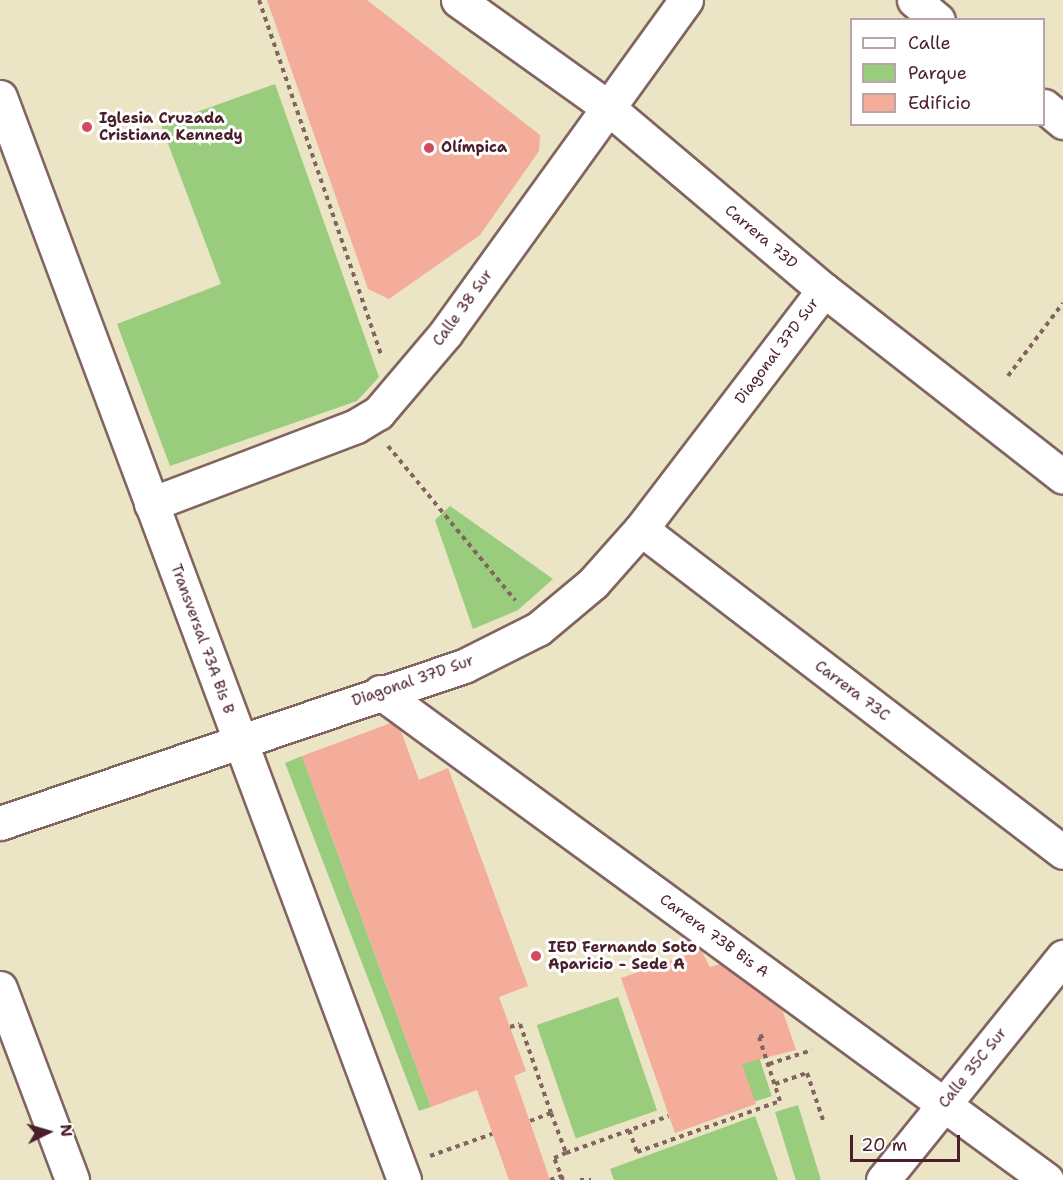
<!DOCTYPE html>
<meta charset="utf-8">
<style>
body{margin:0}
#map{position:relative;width:1063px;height:1180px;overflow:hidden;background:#ebe4c5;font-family:"Shantell Sans",sans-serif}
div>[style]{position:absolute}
.green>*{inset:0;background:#99cc7d;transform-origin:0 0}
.building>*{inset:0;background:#f4ac9b}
.path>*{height:4px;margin-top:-2px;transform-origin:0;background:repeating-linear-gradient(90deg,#826461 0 4.5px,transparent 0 9px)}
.roads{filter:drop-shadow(2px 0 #826461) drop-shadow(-2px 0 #826461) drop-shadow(0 2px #826461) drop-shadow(0 -2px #826461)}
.street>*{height:33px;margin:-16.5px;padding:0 16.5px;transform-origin:16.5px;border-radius:16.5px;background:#fff}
.secondary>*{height:33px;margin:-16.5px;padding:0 16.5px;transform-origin:16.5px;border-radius:16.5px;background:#fff}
.primary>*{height:33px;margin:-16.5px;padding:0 16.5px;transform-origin:16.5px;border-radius:16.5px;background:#fff}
.dots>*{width:16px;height:16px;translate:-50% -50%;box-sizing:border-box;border:3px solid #fff;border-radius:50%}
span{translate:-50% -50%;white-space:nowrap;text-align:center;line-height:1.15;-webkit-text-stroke:6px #fff;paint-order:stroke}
.poi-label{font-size:15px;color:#4a1f2b;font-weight:700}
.left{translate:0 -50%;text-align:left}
.street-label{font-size:15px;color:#4a1f2b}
.legend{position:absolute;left:850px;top:18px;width:195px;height:108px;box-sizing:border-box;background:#fff;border:2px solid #b7a5aa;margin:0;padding:8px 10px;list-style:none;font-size:18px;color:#4a1f2b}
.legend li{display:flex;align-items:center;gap:12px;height:30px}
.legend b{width:30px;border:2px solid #b7a5aa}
.north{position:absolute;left:18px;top:1102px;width:60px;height:60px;-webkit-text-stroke:4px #fff;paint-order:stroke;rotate:85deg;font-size:16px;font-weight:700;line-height:24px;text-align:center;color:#4a1f2b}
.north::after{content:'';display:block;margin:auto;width:21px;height:27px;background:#4a1f2b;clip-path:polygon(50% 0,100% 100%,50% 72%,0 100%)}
.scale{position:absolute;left:850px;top:1135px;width:110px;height:27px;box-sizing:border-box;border:3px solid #4a1f2b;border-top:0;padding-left:8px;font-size:18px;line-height:21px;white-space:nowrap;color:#4a1f2b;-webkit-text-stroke:4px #fff;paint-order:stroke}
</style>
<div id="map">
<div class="green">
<i style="clip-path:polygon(275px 84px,379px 377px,357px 401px,170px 466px,117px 324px,221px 284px,161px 125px)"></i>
<i style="clip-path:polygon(450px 506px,553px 579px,518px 610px,473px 629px,435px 520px)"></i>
<i style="clip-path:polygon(302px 756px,431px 1107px,419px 1111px,285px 763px)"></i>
<i style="left:618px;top:997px;width:120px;height:86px;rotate:71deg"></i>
<i style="left:747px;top:1020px;width:80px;height:20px;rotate:72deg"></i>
<i style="left:798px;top:1105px;width:78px;height:24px;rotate:73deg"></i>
<i style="clip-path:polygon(755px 1116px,778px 1180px,614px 1180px,610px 1169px)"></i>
</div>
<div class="building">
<i style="clip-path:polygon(267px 0,367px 0,540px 135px,539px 151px,480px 235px,389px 299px,368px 289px)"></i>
<i style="clip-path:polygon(391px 723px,401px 731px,419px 780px,448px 768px,528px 986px,499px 997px,526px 1071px,514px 1076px,550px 1180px,509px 1180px,477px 1090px,431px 1107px,302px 756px)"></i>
<i style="clip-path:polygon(701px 950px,710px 967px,720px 964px,782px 1009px,796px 1050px,742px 1064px,756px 1104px,675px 1133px,621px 978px)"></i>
</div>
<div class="path">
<i style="left:259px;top:0;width:375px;rotate:71deg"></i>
<i style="left:1008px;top:376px;width:91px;rotate:-53deg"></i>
<i style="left:388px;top:446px;width:200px;rotate:50.5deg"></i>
<i style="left:510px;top:1027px;width:10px;rotate:-17deg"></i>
<i style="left:520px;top:1024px;width:94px;rotate:70.8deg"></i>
<i style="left:769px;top:1064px;width:45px;rotate:-18deg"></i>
<i style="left:775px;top:1084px;width:34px;rotate:-19deg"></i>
<i style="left:807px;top:1073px;width:53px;rotate:71.2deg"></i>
<i style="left:530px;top:1121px;width:22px;rotate:-21deg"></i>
<i style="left:551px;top:1113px;width:43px;rotate:69.4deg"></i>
<i style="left:566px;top:1153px;width:109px;rotate:-19.8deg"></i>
<i style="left:629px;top:1130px;width:23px;rotate:70deg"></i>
<i style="left:637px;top:1152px;width:152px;rotate:-19.6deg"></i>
<i style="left:780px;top:1101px;width:67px;rotate:-108.2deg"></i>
<i style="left:759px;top:1037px;width:7px;rotate:-16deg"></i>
<i style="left:430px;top:1156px;width:66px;rotate:-19.5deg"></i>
<i style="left:550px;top:1180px;width:13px;rotate:-18deg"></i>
<i style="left:563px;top:1180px;width:24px;rotate:-112deg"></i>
<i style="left:554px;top:1158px;width:13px;rotate:-23deg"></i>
<i style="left:580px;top:1180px;width:11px"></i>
</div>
<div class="roads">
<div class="street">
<i style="left:914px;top:0;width:31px;rotate:40deg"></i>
<i style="left:0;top:97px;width:1156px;rotate:69.54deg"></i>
<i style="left:1044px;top:106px;width:25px;rotate:40deg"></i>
<i style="left:151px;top:504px;width:219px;rotate:-20.8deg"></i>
<i style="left:356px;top:426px;width:26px;rotate:-31deg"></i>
<i style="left:378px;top:413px;width:104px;rotate:-49.7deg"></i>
<i style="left:445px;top:334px;width:412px;rotate:-54.2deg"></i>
<i style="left:641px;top:529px;width:531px;rotate:37.43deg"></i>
<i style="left:380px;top:692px;width:826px;rotate:36.19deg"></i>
<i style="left:0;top:823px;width:490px;rotate:-18.7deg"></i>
<i style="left:464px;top:666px;width:83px;rotate:-26.6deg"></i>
<i style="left:538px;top:629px;width:72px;rotate:-39.9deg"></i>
<i style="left:593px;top:583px;width:72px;rotate:-48.4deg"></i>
<i style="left:641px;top:529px;width:301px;rotate:-52.6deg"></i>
<i style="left:883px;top:1180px;width:287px;rotate:-51.1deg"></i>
</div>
<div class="secondary">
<i style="left:458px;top:0;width:182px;rotate:35.6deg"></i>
<i style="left:606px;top:106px;width:285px;rotate:40.2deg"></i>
<i style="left:824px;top:290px;width:303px;rotate:38deg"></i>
</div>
<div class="primary">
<i style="left:0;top:988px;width:205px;rotate:69.4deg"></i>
</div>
</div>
<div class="dots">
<i style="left:87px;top:127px;background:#d1495b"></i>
<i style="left:429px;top:148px;background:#d1495b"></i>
<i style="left:536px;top:956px;background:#d1495b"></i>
</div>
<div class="poi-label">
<span class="left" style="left:99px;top:127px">Iglesia Cruzada<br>Cristiana Kennedy</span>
<span class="left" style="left:441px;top:148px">Olímpica</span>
<span class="left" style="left:548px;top:956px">IED Fernando Soto<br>Aparicio - Sede A</span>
</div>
<div class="street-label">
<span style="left:761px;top:237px;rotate:40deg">Carrera 73D</span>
<span style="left:463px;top:308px;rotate:-54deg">Calle 38 Sur</span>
<span style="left:777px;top:351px;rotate:-53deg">Diagonal 37D Sur</span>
<span style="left:202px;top:639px;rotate:70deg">Transversal 73A Bis B</span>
<span style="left:413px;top:681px;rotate:-19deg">Diagonal 37D Sur</span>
<span style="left:852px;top:691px;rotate:37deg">Carrera 73C</span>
<span style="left:714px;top:936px;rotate:36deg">Carrera 73B Bis A</span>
<span style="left:973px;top:1068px;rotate:-51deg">Calle 35C Sur</span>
</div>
<ul class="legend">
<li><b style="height:8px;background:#fff"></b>Calle</li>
<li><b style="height:16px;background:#99cc7d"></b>Parque</li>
<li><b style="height:16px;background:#f4ac9b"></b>Edificio</li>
</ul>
<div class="north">N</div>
<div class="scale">20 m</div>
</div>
